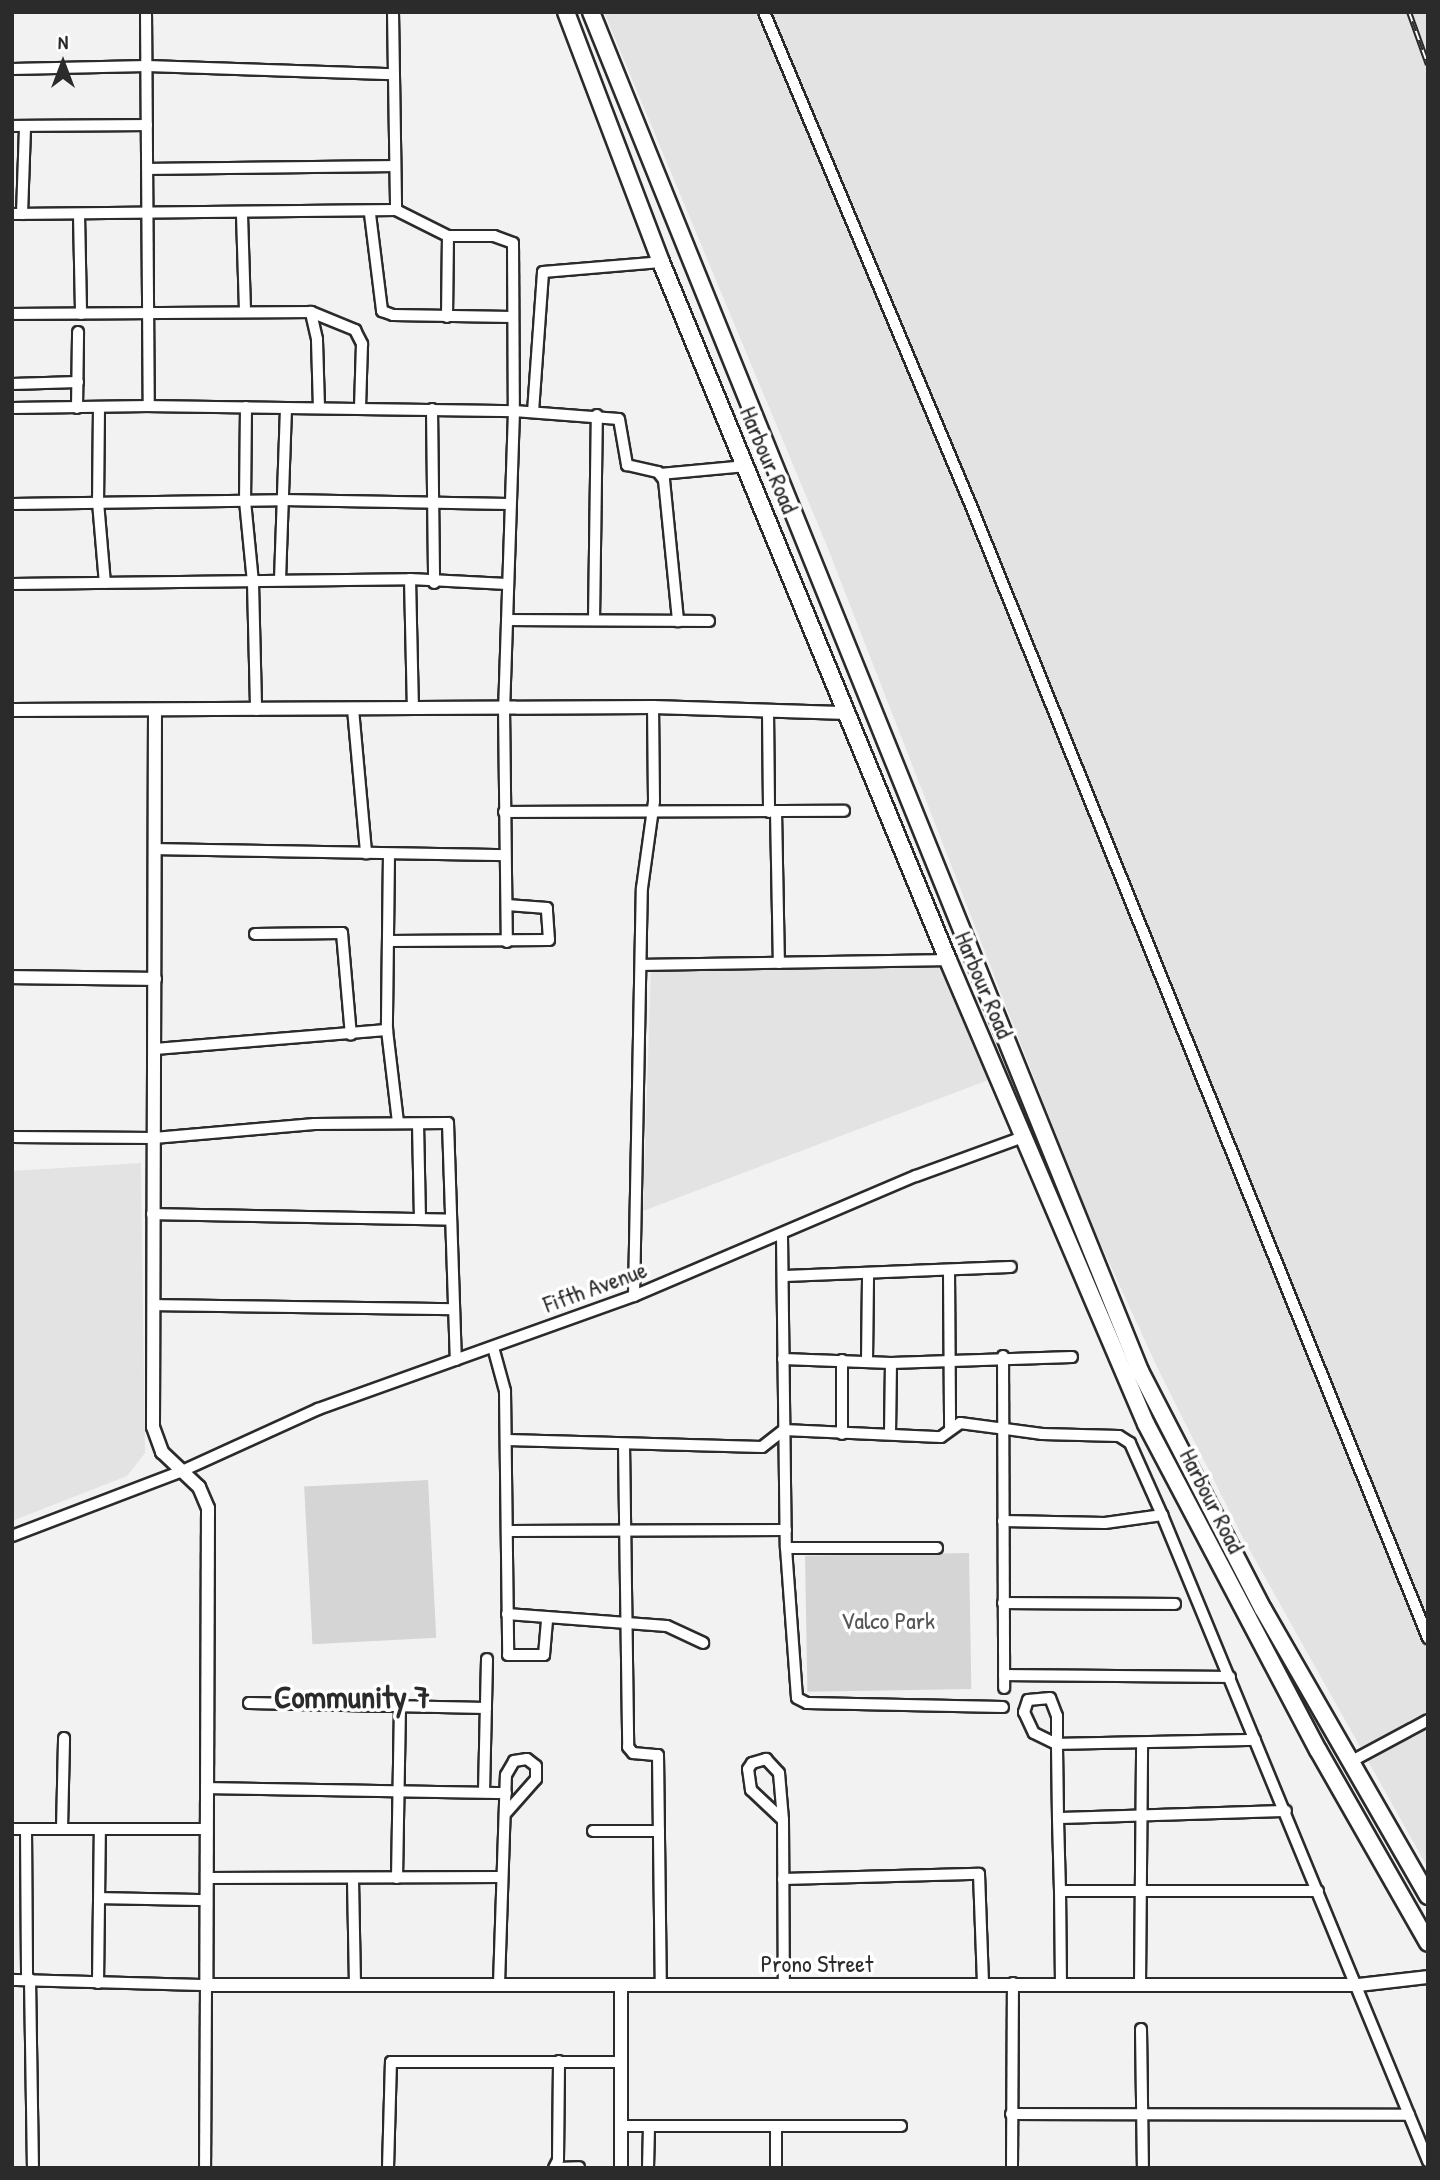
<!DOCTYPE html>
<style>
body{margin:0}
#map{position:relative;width:1440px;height:2180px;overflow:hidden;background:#f2f2f2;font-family:"Patrick Hand",sans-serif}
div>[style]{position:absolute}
.built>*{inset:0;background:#e3e3e3}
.green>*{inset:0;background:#d5d5d5;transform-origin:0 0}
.roads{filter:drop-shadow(2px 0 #2b2b2b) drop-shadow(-2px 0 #2b2b2b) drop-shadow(0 2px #2b2b2b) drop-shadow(0 -2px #2b2b2b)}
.minor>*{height:10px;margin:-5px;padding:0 5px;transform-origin:5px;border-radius:5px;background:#fff}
.tertiary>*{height:12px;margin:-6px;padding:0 6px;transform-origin:6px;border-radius:6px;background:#fff}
.trunk>*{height:16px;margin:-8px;padding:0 8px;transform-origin:8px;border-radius:8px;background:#fff}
.rail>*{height:6px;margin-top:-3px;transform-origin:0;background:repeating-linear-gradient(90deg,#fff 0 10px,#2b2b2b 0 20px);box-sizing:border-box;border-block:2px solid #2b2b2b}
span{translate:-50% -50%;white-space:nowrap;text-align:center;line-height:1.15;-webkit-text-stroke:7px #fff;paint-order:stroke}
.street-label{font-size:24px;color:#2b2b2b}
.park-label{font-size:24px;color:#565656}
.district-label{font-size:32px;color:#2b2b2b;font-weight:700}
.frame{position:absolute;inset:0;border:14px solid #2b2b2b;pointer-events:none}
.north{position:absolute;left:28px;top:28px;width:70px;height:70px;-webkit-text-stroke:5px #fff;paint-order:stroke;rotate:0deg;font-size:19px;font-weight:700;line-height:28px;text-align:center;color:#2b2b2b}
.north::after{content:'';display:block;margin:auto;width:24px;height:32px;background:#2b2b2b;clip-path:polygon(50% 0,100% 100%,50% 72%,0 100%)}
</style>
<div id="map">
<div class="built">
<i style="clip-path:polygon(604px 12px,1428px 12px,1428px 1868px,1243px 1538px,1157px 1367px,1087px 1214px,827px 546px)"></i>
<i style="clip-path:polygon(942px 964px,991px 1079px,643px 1211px,651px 966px)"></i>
<i style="clip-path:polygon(141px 1163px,145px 1453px,127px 1476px,12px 1521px,12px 1171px)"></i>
</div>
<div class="green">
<i style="left:428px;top:1480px;width:158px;height:124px;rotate:87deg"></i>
<i style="left:969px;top:1553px;width:136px;height:164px;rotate:89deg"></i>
</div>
<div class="roads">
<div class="minor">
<i style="left:146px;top:12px;width:394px;rotate:89.6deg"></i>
<i style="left:149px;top:406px;width:365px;rotate:0.8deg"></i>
<i style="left:514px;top:411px;width:297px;rotate:91.9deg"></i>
<i style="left:504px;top:708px;width:234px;rotate:89.3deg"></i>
<i style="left:393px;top:12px;width:198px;rotate:89.1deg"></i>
<i style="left:764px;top:12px;width:538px;rotate:67.25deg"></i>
<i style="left:972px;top:508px;width:1219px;rotate:68.02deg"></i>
<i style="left:12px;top:69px;width:135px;rotate:-1.3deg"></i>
<i style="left:147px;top:66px;width:246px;rotate:1.9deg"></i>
<i style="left:12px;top:126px;width:135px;rotate:-0.4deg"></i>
<i style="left:148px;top:169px;width:245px;rotate:-0.7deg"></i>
<i style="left:12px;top:214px;width:384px;rotate:-0.6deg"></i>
<i style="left:396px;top:210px;width:58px;rotate:26.6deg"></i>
<i style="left:448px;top:236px;width:46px"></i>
<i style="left:494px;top:236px;width:20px;rotate:20deg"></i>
<i style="left:513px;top:243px;width:168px;rotate:89.7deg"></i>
<i style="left:514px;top:411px;width:105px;rotate:4.4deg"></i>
<i style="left:619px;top:419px;width:47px;rotate:80.1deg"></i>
<i style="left:627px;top:465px;width:32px;rotate:13deg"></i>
<i style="left:658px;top:472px;width:10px;rotate:53deg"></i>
<i style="left:664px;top:480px;width:142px;rotate:84.3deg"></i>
<i style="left:22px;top:214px;width:88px;rotate:-88deg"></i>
<i style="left:370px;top:214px;width:98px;rotate:82.9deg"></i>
<i style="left:382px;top:311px;width:12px;rotate:20deg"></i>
<i style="left:393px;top:315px;width:119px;rotate:1deg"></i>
<i style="left:79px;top:215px;width:99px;rotate:88.8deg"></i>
<i style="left:242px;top:215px;width:96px;rotate:88.2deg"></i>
<i style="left:12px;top:314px;width:299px;rotate:-0.4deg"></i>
<i style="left:447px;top:317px;width:81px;rotate:-89.3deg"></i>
<i style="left:12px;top:384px;width:66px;rotate:-1.7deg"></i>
<i style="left:246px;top:407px;width:94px;rotate:90.6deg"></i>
<i style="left:245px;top:501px;width:82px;rotate:84.4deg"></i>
<i style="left:253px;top:583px;width:127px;rotate:88.6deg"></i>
<i style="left:12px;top:408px;width:137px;rotate:-0.8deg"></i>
<i style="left:77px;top:408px;width:76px;rotate:-89.2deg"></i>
<i style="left:99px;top:408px;width:94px;rotate:90.6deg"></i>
<i style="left:98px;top:502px;width:81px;rotate:85.1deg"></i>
<i style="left:319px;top:408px;width:69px;rotate:-91.7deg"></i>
<i style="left:317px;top:339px;width:28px;rotate:-103deg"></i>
<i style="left:311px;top:312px;width:48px;rotate:22.2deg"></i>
<i style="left:355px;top:330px;width:16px;rotate:63deg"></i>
<i style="left:362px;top:344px;width:64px;rotate:91.8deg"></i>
<i style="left:432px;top:409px;width:174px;rotate:89.3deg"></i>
<i style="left:533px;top:412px;width:140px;rotate:-85.9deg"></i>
<i style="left:543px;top:272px;width:118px;rotate:-4.8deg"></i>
<i style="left:660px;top:474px;width:87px;rotate:-5.3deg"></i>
<i style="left:12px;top:504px;width:270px;rotate:-0.8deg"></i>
<i style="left:282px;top:500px;width:227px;rotate:1deg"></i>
<i style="left:410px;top:579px;width:128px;rotate:88.7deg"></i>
<i style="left:280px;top:580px;width:172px;rotate:-88deg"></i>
<i style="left:12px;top:584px;width:398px;rotate:-0.7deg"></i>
<i style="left:410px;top:579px;width:97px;rotate:3deg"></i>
<i style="left:507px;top:620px;width:202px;rotate:0.3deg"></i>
<i style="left:594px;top:620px;width:205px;rotate:-89.2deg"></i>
<i style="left:353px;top:709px;width:145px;rotate:84.8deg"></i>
<i style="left:768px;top:711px;width:101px;rotate:89.4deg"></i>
<i style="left:776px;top:811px;width:152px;rotate:88.9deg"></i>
<i style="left:504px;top:812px;width:340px;rotate:-0.2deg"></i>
<i style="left:156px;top:849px;width:349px;rotate:1deg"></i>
<i style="left:389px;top:854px;width:176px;rotate:90.7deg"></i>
<i style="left:387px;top:1030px;width:93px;rotate:83.2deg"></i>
<i style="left:255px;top:934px;width:87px;rotate:-0.7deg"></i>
<i style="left:342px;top:933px;width:102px;rotate:85deg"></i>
<i style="left:389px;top:941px;width:160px;rotate:-0.4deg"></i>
<i style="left:549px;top:940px;width:32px;rotate:-94deg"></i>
<i style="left:547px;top:908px;width:40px;rotate:-175.7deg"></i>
<i style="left:642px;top:965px;width:306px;rotate:-0.9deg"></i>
<i style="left:154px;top:1049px;width:234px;rotate:-4.7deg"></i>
<i style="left:418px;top:1124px;width:94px;rotate:88.8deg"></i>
<i style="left:12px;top:1137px;width:142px;rotate:0.4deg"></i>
<i style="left:154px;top:1138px;width:161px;rotate:-5deg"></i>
<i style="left:314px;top:1124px;width:134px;rotate:-0.4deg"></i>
<i style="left:448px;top:1123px;width:237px;rotate:88.1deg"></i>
<i style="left:152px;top:1214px;width:299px;rotate:1.1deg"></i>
<i style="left:782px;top:1236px;width:312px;rotate:89.3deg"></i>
<i style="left:786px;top:1548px;width:150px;rotate:85.8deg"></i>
<i style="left:797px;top:1698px;width:11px;rotate:27deg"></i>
<i style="left:807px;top:1703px;width:196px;rotate:1.2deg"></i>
<i style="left:949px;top:1272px;width:157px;rotate:89.6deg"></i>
<i style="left:784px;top:1276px;width:227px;rotate:-2.3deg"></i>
<i style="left:634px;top:1296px;width:408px;rotate:-88.9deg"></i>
<i style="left:642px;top:888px;width:88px;rotate:-82.1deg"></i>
<i style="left:654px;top:801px;width:94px;rotate:-90.6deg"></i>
<i style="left:153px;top:1305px;width:298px;rotate:0.8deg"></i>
<i style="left:493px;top:1347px;width:46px;rotate:74.7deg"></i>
<i style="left:505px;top:1391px;width:264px;rotate:89.3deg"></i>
<i style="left:508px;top:1655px;width:36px"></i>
<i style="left:544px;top:1655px;width:38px;rotate:-85deg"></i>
<i style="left:1003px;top:1356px;width:332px;rotate:89.8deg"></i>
<i style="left:783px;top:1359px;width:108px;rotate:2.1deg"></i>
<i style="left:891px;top:1363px;width:181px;rotate:-1.9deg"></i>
<i style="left:842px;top:1360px;width:74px;rotate:90deg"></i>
<i style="left:867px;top:1361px;width:86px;rotate:-89.3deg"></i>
<i style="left:890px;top:1434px;width:71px;rotate:-89.2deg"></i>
<i style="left:507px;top:1440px;width:255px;rotate:1.6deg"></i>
<i style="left:762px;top:1447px;width:28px;rotate:-38deg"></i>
<i style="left:784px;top:1430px;width:157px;rotate:2.6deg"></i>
<i style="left:941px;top:1437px;width:24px;rotate:-36deg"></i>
<i style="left:960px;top:1423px;width:83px;rotate:7.6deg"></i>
<i style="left:1042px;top:1434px;width:77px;rotate:1.5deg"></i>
<i style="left:1119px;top:1436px;width:13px;rotate:32deg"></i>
<i style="left:1130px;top:1443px;width:79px;rotate:66deg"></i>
<i style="left:624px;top:1444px;width:303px;rotate:89.2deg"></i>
<i style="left:628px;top:1747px;width:8px;rotate:50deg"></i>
<i style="left:633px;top:1753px;width:25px;rotate:5deg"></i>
<i style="left:658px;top:1755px;width:230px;rotate:89.3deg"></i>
<i style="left:1003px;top:1521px;width:102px;rotate:1.1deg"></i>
<i style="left:1105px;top:1523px;width:58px;rotate:-8deg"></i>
<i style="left:1162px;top:1515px;width:699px;rotate:67.62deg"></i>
<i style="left:509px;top:1531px;width:277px;rotate:-0.2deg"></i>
<i style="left:12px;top:1536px;width:180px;rotate:-20.9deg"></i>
<i style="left:180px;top:1472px;width:152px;rotate:-24.5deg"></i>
<i style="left:318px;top:1409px;width:336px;rotate:-19.7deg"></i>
<i style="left:634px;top:1296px;width:306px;rotate:-23.1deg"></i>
<i style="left:916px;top:1176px;width:114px;rotate:-20deg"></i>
<i style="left:786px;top:1548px;width:151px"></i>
<i style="left:1003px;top:1603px;width:172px;rotate:0.3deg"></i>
<i style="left:507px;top:1614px;width:160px;rotate:4.3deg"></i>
<i style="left:667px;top:1626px;width:40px;rotate:25deg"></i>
<i style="left:1004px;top:1675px;width:226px;rotate:0.5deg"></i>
<i style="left:249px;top:1703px;width:237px;rotate:1.2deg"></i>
<i style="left:1352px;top:1761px;width:86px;rotate:-28.3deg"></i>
<i style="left:208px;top:1788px;width:298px;rotate:1deg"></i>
<i style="left:484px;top:1792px;width:133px;rotate:-88.7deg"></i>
<i style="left:1058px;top:1818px;width:228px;rotate:-1.8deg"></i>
<i style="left:783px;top:1820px;width:44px;rotate:-136.8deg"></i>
<i style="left:751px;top:1790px;width:21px;rotate:-98deg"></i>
<i style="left:748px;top:1769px;width:7px;rotate:-56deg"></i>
<i style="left:752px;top:1763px;width:15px;rotate:-16deg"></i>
<i style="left:766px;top:1759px;width:19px;rotate:47deg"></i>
<i style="left:779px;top:1773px;width:47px;rotate:85.1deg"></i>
<i style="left:783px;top:1820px;width:165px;rotate:89.7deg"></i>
<i style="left:12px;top:1829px;width:195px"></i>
<i style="left:26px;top:1829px;width:150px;rotate:89.6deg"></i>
<i style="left:62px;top:1829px;width:91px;rotate:-88.7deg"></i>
<i style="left:593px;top:1831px;width:66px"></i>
<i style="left:207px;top:1878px;width:295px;rotate:-0.2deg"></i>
<i style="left:397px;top:1878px;width:171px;rotate:-89deg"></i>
<i style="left:783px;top:1879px;width:196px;rotate:-1.5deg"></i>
<i style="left:979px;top:1874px;width:109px;rotate:87.9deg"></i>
<i style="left:353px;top:1880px;width:105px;rotate:88.9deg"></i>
<i style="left:1060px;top:1891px;width:258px"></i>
<i style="left:100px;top:1898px;width:107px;rotate:1.1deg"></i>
<i style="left:30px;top:1979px;width:189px;rotate:89.1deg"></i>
<i style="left:12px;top:1980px;width:194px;rotate:1.5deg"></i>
<i style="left:206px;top:1985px;width:183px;rotate:90.3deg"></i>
<i style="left:98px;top:1983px;width:154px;rotate:-89.3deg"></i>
<i style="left:499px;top:1984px;width:209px;rotate:-88.1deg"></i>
<i style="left:506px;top:1775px;width:16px;rotate:-60deg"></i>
<i style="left:514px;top:1761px;width:13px;rotate:-9deg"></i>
<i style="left:527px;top:1759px;width:11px;rotate:38deg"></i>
<i style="left:536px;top:1766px;width:13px;rotate:90deg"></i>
<i style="left:536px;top:1779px;width:47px;rotate:131.5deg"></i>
<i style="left:1061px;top:1985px;width:94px;rotate:-90.6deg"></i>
<i style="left:1060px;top:1891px;width:73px;rotate:-91.6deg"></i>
<i style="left:1058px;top:1818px;width:74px;rotate:-90.8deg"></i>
<i style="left:1057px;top:1744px;width:28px;rotate:-90deg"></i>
<i style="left:1057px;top:1716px;width:19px;rotate:-111deg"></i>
<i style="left:1050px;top:1698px;width:22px;rotate:175deg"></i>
<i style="left:1028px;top:1700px;width:13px;rotate:108deg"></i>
<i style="left:1024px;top:1712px;width:23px;rotate:65deg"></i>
<i style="left:1034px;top:1733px;width:25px;rotate:26deg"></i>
<i style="left:1057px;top:1744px;width:198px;rotate:-1.2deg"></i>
<i style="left:1140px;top:1985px;width:240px;rotate:-89.5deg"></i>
<i style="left:1141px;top:2029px;width:139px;rotate:89.2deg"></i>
<i style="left:1011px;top:2114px;width:398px;rotate:0.1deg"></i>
<i style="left:621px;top:2126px;width:280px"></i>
<i style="left:388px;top:2168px;width:106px;rotate:-88.4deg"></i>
<i style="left:391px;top:2062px;width:230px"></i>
<i style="left:554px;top:2168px;width:9px;rotate:-63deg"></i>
<i style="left:558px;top:2160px;width:99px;rotate:-89.4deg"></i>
<i style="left:556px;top:2168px;width:23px;rotate:-2deg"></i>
<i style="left:648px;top:2168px;width:42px;rotate:-88.6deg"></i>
<i style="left:776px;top:2168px;width:42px;rotate:-90deg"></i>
<i style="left:1012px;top:2168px;width:185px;rotate:-89.7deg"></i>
</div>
<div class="tertiary">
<i style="left:12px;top:710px;width:641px;rotate:-0.27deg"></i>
<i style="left:653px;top:707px;width:195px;rotate:1.8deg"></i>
<i style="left:155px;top:710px;width:717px;rotate:90.16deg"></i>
<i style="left:153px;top:1427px;width:27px;rotate:70deg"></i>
<i style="left:162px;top:1452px;width:51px;rotate:43.4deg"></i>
<i style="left:199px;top:1487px;width:23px;rotate:67deg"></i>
<i style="left:208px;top:1508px;width:477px;rotate:90.2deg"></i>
<i style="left:206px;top:1985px;width:1152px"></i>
<i style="left:1358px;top:1985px;width:70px;rotate:-6.5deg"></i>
<i style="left:12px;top:977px;width:143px;rotate:0.8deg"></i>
<i style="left:621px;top:2168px;width:183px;rotate:-90deg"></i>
</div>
<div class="trunk">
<i style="left:566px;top:12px;width:267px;rotate:69.2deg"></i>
<i style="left:661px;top:262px;width:755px;rotate:67.65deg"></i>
<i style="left:948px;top:960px;width:504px;rotate:66.89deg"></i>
<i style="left:1146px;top:1424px;width:369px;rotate:62.2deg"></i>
<i style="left:1318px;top:1750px;width:222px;rotate:60.3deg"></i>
<i style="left:591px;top:12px;width:1466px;rotate:68deg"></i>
<i style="left:1140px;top:1371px;width:268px;rotate:62.7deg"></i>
<i style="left:1263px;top:1609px;width:331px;rotate:60.1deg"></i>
</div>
</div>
<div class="rail">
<i style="left:1409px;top:12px;width:56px;rotate:70.3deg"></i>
</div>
<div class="street-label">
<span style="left:769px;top:460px;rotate:67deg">Harbour Road</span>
<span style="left:984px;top:985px;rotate:67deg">Harbour Road</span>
<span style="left:595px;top:1287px;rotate:-20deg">Fifth Avenue</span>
<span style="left:1212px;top:1501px;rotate:63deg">Harbour Road</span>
<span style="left:817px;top:1964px">Prono Street</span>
</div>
<div class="park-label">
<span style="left:888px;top:1621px">Valco Park</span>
</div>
<div class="district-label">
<span style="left:352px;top:1697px">Community 7</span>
</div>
<div class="frame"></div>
<div class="north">N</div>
</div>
